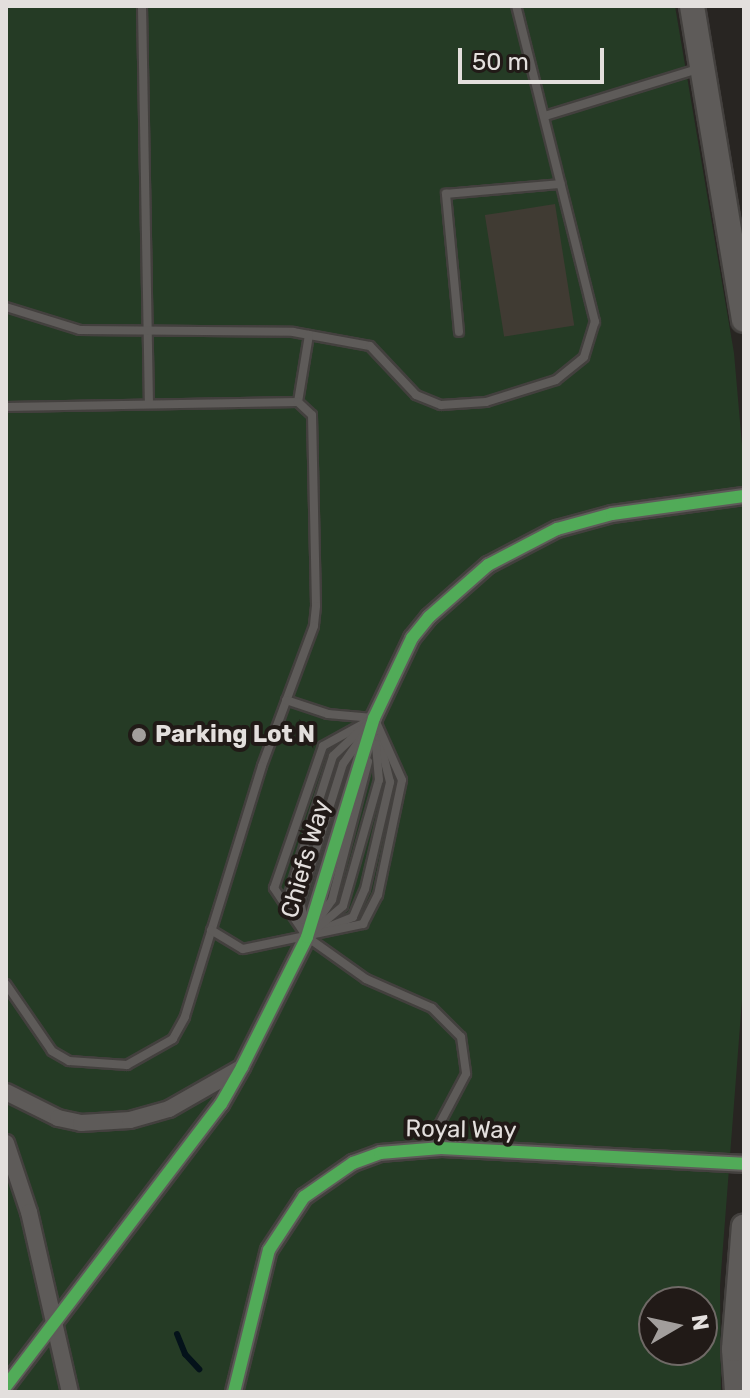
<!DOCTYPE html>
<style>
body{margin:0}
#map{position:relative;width:750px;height:1398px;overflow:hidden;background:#282522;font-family:Rubik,sans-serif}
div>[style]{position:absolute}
.green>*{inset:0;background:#253b25}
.stream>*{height:6px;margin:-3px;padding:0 3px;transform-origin:3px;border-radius:3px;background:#04121a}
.building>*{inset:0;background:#403b33;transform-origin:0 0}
.roads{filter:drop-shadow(2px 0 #43403e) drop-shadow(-2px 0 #43403e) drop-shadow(0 2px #43403e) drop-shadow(0 -2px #43403e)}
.lane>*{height:8px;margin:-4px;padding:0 4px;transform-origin:4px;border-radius:4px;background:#5e5b59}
.street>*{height:16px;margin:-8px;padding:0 8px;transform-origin:8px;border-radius:8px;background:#5e5b59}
.secondary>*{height:24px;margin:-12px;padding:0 12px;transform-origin:12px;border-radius:12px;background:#5e5b59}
.cycleway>*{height:12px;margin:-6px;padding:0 6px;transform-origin:6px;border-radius:6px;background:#51ab58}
.dots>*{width:22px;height:22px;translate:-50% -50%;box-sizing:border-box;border:4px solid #211a17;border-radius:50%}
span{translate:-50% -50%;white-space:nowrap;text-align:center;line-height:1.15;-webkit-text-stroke:8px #211a17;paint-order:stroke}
.poi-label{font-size:24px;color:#e3dfdd;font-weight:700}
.left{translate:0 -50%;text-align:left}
.street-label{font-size:24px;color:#e3dfdd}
.frame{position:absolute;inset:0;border:8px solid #e3dfdd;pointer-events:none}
.north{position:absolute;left:638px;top:1286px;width:80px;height:80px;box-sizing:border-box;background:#211a17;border:2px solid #6f6966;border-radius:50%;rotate:81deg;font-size:22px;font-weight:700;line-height:32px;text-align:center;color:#e3dfdd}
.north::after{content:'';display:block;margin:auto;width:28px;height:36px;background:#a29e9c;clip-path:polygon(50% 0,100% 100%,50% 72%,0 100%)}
.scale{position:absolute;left:458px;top:48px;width:146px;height:36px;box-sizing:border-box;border:4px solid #e3dfdd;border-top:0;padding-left:10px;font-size:24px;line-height:28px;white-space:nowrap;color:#e3dfdd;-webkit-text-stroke:6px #211a17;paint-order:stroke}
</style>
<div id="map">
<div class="green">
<i style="clip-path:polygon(evenodd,6px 6px,675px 6px,734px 353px,744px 468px,744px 974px,720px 1286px,721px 1392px,6px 1392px,6px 6px,654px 1302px,702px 1302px,702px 1350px,654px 1350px,654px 1302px)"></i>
</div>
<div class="stream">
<i style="left:177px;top:1334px;width:22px;rotate:68deg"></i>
<i style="left:185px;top:1354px;width:21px;rotate:47deg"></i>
</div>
<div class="building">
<i style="left:555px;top:204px;width:123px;height:71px;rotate:81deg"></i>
</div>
<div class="roads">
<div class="lane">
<i style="left:142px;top:6px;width:398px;rotate:89deg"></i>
<i style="left:545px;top:116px;width:163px;rotate:-17.1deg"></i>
<i style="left:6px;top:307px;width:77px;rotate:17.3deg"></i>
<i style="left:80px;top:330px;width:213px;rotate:0.5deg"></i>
<i style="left:293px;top:332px;width:78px;rotate:10.3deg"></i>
<i style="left:370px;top:346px;width:67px;rotate:46.8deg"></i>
<i style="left:416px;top:395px;width:27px;rotate:22deg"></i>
<i style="left:441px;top:405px;width:45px;rotate:-3.8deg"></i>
<i style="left:486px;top:402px;width:73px;rotate:-17.4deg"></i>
<i style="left:556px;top:380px;width:36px;rotate:-39deg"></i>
<i style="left:584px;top:357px;width:37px;rotate:-73deg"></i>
<i style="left:595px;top:322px;width:326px;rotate:-104deg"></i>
<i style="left:459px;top:332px;width:139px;rotate:-95.4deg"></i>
<i style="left:446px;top:194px;width:115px;rotate:-5deg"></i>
<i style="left:298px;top:402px;width:68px;rotate:-80.7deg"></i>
<i style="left:6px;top:407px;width:292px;rotate:-1deg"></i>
<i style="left:298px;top:402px;width:19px;rotate:43deg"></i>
<i style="left:312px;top:415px;width:191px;rotate:88.8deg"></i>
<i style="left:316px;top:606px;width:20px;rotate:96deg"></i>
<i style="left:314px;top:626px;width:149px;rotate:110.4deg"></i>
<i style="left:262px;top:766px;width:263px;rotate:107.1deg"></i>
<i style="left:185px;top:1017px;width:25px;rotate:119deg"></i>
<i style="left:173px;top:1039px;width:53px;rotate:150.5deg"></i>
<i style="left:127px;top:1065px;width:58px;rotate:-176.1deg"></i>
<i style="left:69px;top:1061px;width:20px;rotate:-150deg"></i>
<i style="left:52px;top:1051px;width:81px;rotate:-124.5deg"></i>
<i style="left:286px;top:700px;width:44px;rotate:18.4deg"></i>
<i style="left:328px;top:714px;width:45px;rotate:5.1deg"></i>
<i style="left:372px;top:719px;width:56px;rotate:151.1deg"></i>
<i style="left:323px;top:746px;width:150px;rotate:109deg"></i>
<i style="left:274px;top:888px;width:59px;rotate:56deg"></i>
<i style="left:307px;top:937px;width:72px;rotate:35.4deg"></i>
<i style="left:366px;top:979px;width:72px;rotate:23.7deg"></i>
<i style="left:432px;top:1008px;width:41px;rotate:45deg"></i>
<i style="left:461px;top:1037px;width:37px;rotate:82deg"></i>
<i style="left:466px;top:1074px;width:58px;rotate:117.9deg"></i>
<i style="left:439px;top:1125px;width:23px;rotate:97deg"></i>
<i style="left:299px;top:918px;width:26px;rotate:-113deg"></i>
<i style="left:289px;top:894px;width:145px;rotate:-72.3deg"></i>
<i style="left:333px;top:756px;width:44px;rotate:-43.2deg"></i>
<i style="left:304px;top:920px;width:19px;rotate:-102deg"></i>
<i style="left:300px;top:901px;width:144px;rotate:-72.6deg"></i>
<i style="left:343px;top:764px;width:35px;rotate:-55deg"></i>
<i style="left:316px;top:923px;width:28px;rotate:-55deg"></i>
<i style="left:332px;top:900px;width:143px;rotate:-75.4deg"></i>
<i style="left:326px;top:928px;width:29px;rotate:-22deg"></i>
<i style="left:353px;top:917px;width:30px;rotate:-67deg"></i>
<i style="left:365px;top:889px;width:110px;rotate:-76.8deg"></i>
<i style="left:390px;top:782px;width:45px;rotate:-104deg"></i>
<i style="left:211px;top:930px;width:37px;rotate:31deg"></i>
<i style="left:243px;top:949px;width:123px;rotate:-11.8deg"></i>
<i style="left:363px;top:924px;width:33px;rotate:-63deg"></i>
<i style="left:378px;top:895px;width:117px;rotate:-78.2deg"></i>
<i style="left:402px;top:780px;width:64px;rotate:-114.1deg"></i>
<i style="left:310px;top:934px;width:43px;rotate:-40.3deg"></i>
<i style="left:343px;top:906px;width:131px;rotate:-74.1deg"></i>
<i style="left:379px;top:780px;width:36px;rotate:-95deg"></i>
</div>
<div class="street">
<i style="left:6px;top:1092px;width:58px;rotate:26.6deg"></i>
<i style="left:58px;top:1118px;width:24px;rotate:12deg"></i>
<i style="left:81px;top:1123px;width:49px;rotate:-3.5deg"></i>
<i style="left:130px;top:1120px;width:41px;rotate:-15.8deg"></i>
<i style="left:169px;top:1109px;width:83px;rotate:-29.7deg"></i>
<i style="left:6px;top:1143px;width:73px;rotate:71.6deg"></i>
<i style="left:29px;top:1212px;width:185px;rotate:77.2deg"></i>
<i style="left:6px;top:1386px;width:355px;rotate:-52.7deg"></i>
<i style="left:221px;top:1104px;width:43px;rotate:-60.4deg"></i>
<i style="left:242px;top:1067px;width:145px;rotate:-63.4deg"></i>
<i style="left:307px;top:937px;width:229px;rotate:-73deg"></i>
<i style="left:374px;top:718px;width:89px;rotate:-64.6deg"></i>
<i style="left:412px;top:638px;width:27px;rotate:-51deg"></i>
<i style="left:429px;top:617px;width:79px;rotate:-41.4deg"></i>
<i style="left:488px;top:565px;width:78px;rotate:-27.6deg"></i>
<i style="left:557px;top:529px;width:57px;rotate:-15.3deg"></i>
<i style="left:612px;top:514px;width:133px;rotate:-7.8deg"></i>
<i style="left:234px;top:1392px;width:146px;rotate:-76.2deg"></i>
<i style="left:269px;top:1250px;width:64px;rotate:-56.6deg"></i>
<i style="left:304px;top:1197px;width:60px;rotate:-34.8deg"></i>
<i style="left:353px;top:1163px;width:29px;rotate:-20deg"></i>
<i style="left:380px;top:1153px;width:61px;rotate:-4.7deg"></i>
<i style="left:441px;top:1148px;width:303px;rotate:3deg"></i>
</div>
<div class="secondary">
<i style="left:692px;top:6px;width:318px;rotate:80.6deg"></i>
<i style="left:737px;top:1392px;width:43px;rotate:-94deg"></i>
<i style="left:734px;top:1349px;width:123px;rotate:-85.4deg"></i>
</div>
</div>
<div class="cycleway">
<i style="left:6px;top:1386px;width:355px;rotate:-52.7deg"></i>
<i style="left:221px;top:1104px;width:43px;rotate:-60.4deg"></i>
<i style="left:242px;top:1067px;width:145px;rotate:-63.4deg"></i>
<i style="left:307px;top:937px;width:229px;rotate:-73deg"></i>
<i style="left:374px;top:718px;width:89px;rotate:-64.6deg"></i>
<i style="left:412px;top:638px;width:27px;rotate:-51deg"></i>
<i style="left:429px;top:617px;width:79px;rotate:-41.4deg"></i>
<i style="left:488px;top:565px;width:78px;rotate:-27.6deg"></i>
<i style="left:557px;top:529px;width:57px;rotate:-15.3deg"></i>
<i style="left:612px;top:514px;width:133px;rotate:-7.8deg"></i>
<i style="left:234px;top:1392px;width:146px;rotate:-76.2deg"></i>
<i style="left:269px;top:1250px;width:64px;rotate:-56.6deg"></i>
<i style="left:304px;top:1197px;width:60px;rotate:-34.8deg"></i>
<i style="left:353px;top:1163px;width:29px;rotate:-20deg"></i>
<i style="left:380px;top:1153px;width:61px;rotate:-4.7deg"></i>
<i style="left:441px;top:1148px;width:303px;rotate:3deg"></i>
</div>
<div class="dots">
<i style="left:139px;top:735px;background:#a29e9c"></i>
</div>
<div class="poi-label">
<span class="left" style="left:155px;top:735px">Parking Lot N</span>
</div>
<div class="street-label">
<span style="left:306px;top:859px;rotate:-74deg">Chiefs Way</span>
<span style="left:461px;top:1130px;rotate:1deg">Royal Way</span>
</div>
<div class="frame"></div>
<div class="north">N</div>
<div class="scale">50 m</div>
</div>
